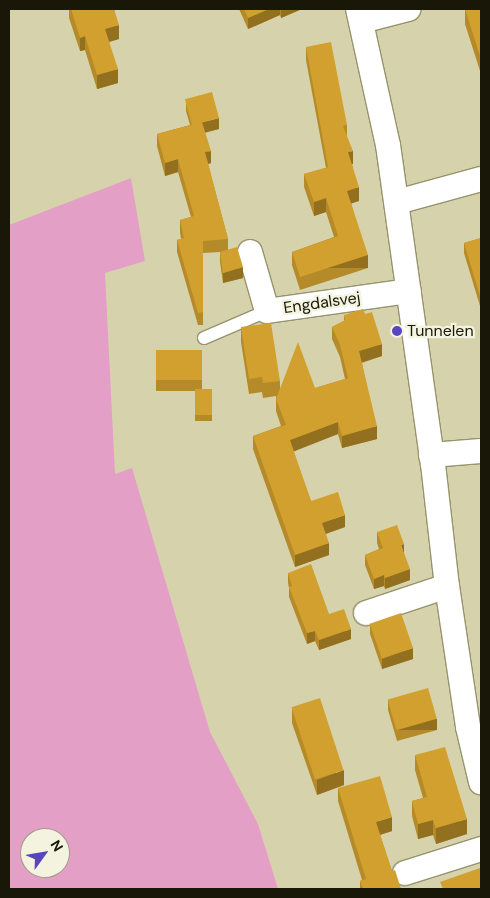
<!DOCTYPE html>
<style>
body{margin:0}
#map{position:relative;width:490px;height:898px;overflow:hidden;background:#d6d3ac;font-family:"DM Sans",sans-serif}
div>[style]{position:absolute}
.green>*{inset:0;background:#e49fc7}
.roads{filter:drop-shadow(1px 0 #96936d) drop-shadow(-1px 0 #96936d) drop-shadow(0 1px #96936d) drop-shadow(0 -1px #96936d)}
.service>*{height:12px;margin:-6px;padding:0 6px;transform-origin:6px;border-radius:6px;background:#fff}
.minor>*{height:24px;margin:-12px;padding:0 12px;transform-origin:12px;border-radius:12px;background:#fff}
.wall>*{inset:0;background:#b58a28}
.shaded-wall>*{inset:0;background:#937020;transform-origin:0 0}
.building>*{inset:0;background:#d2a02e;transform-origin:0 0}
.dots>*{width:14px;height:14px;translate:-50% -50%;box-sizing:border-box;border:2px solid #f4f3df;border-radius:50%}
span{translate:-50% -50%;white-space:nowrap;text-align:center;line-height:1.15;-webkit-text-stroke:4.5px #f4f3df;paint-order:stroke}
.street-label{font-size:16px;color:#181708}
.poi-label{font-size:16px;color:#181708}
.left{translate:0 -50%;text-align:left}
.frame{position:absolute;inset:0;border:10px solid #181708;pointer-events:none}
.north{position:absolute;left:20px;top:828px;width:50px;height:50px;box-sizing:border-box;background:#f4f3df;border:1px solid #9c9b89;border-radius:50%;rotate:58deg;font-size:14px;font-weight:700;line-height:20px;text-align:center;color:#181708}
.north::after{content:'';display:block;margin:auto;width:18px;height:22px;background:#5746be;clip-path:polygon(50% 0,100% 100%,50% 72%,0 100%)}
</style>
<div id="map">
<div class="green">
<i style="clip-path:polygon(evenodd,131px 178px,145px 261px,105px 273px,115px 474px,132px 468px,210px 732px,258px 824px,278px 889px,9px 889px,9px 225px,131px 178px,30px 838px,60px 838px,60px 868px,30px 868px,30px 838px)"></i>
</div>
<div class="roads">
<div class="service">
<i style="left:204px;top:338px;width:69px;rotate:-23.2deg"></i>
</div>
<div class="minor">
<i style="left:358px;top:9px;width:139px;rotate:77.6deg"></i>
<i style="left:388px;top:145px;width:322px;rotate:82deg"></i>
<i style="left:433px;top:464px;width:123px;rotate:83.5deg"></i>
<i style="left:447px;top:586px;width:143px;rotate:81.5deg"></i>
<i style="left:468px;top:727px;width:57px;rotate:76.7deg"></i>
<i style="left:362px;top:21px;width:48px;rotate:-14.6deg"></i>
<i style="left:397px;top:202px;width:87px;rotate:-15.3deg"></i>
<i style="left:250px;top:252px;width:61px;rotate:73.9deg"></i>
<i style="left:267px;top:311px;width:143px;rotate:-8deg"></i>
<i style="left:431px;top:455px;width:50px;rotate:-4.6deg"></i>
<i style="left:366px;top:613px;width:85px;rotate:-18.4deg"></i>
<i style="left:405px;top:873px;width:80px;rotate:-17.5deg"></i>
</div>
</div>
<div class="wall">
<i style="clip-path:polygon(69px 9px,114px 9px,119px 39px,109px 42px,118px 83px,97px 89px,85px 50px,80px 51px,69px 18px)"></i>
<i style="clip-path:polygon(239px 9px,302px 9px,281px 18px,280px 15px,248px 29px)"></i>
<i style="clip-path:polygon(465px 9px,481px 9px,481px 74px,465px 24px)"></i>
<i style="clip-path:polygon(306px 47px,347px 125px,347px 137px,353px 164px,352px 164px,359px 201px,351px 203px,368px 268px,300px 290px,292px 265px,292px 252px,334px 237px,326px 212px,314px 216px,304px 187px,304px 174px,326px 168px,306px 60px)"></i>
<i style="clip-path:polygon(186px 101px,219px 129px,205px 132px,211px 163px,208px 164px,228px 239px,228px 249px,243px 278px,223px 283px,220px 262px,220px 252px,203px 253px,203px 325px,198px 325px,177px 252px,177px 240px,181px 239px,180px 232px,180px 220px,191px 217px,178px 172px,165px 176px,157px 146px,157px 134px,190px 125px,186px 111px)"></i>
<i style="clip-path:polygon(481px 238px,480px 306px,464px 253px,464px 243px)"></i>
<i style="clip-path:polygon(365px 314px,382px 356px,362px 363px,377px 439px,342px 448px,338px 434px,293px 451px,311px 501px,345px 527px,326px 534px,329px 555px,295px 567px,253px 449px,253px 436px,281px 426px,276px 411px,276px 396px,263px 398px,262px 392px,249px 394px,241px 342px,241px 327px,280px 381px,280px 388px,315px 388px,345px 379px,340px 357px,332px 339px,332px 327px,344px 321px,344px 315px)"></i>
<i style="clip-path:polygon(156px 350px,202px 350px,202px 389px,212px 389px,212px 421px,195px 421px,195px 391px,156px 391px)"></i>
<i style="clip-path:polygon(377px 532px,404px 554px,410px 580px,385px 589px,384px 586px,374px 589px,365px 565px,365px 555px,379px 549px,377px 543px)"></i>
<i style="clip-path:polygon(288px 573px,329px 614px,351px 639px,319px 650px,315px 641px,307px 644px,289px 597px,289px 588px,288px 583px)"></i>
<i style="clip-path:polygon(370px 624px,413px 659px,382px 669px,370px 634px)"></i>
<i style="clip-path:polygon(388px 700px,437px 730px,397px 741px,388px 710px)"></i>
<i style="clip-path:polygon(292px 708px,344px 785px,317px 795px,292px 723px)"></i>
<i style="clip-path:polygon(415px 755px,467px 834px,436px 844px,433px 835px,418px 839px,412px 816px,412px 801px,423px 798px,415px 770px)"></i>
<i style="clip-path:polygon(338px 788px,392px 831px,380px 835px,392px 871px,401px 889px,360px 889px,360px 881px,362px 880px,338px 801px)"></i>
</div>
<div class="shaded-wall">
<i style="clip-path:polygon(269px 9px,280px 9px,280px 15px,248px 29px,248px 18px)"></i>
<i style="clip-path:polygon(281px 9px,302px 9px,281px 18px)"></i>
<i style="clip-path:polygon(119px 25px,119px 39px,105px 43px,105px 29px)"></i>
<i style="clip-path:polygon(85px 36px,85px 50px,80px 51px,80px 38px)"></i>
<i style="clip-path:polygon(118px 69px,118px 83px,97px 89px,97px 75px)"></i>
<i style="clip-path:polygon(219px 118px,219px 129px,193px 136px,193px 125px)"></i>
<i style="clip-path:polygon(211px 151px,211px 163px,205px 165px,205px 152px)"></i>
<i style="clip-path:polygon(353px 151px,353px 164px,348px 166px,348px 152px)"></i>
<i style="clip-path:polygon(178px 159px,178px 172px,165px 176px,165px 163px)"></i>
<i style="clip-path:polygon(359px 187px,359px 201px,347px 205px,347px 191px)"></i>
<i style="clip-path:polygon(326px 198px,326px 212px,314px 216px,314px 202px)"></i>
<i style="left:368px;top:255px;width:13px;height:71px;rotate:90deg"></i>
<i style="clip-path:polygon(243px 267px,243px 278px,223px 283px,223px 273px)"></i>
<i style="left:481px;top:295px;width:11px;height:1px;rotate:90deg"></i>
<i style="clip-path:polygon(382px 344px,382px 356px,359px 363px,359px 351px)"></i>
<i style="clip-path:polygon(338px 422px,338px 434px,290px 453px,290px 440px)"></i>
<i style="clip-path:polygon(377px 426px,377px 439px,342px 448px,342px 436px)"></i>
<i style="clip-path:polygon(345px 515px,345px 527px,322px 535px,322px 523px)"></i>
<i style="clip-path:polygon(329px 543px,329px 555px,295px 567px,295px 555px)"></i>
<i style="clip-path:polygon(404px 544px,404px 555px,401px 545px)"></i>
<i style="clip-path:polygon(410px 569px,410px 580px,385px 589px,385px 578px)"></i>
<i style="clip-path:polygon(384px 575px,384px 586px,374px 589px,374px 579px)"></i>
<i style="clip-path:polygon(351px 629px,351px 639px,319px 650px,319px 640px)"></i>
<i style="clip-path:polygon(315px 631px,315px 641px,307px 644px,307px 633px)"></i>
<i style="clip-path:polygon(413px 648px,413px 659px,382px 669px,382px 658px)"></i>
<i style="left:437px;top:719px;width:11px;height:41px;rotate:90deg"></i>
<i style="clip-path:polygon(344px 770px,344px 785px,317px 795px,317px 780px)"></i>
<i style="clip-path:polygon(392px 817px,392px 831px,376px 836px,376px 822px)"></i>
<i style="clip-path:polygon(467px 819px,467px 834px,436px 844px,436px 828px)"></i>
<i style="clip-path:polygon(433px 820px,433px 835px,418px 839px,418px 824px)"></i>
</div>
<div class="building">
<i style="clip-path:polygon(71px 9px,114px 9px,119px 25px,105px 29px,118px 69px,97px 75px,85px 36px,80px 38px)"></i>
<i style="clip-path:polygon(244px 9px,269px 9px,248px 18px)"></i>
<i style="clip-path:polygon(465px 9px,481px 9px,481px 59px)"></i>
<i style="clip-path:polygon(331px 42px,347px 125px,343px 126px,353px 151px,348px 152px,359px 187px,347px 191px,368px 255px,300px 277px,292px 252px,338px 236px,326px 198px,314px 202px,304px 174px,328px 167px,306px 47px)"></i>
<i style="left:212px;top:92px;width:27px;height:28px;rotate:75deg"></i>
<i style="clip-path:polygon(202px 122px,211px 151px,205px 152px,228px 239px,203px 241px,203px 312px,198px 313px,177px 240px,184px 238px,180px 220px,194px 216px,178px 159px,165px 163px,157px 134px)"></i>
<i style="clip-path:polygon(481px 238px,481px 295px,480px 296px,464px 243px)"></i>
<i style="clip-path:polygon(237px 247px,243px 267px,223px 273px,220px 252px)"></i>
<i style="clip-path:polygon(363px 309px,365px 314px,372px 312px,382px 344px,359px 351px,377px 426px,342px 436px,338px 422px,290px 440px,311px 501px,338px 492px,345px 515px,322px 523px,329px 543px,295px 555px,253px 436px,286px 425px,276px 399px,298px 342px,315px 388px,348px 378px,340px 345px,332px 327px,345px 320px,344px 315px)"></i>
<i style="clip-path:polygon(271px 323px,280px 381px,263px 383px,262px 377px,249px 379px,241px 327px)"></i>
<i style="left:156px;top:350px;width:46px;height:30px"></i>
<i style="left:195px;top:389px;width:17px;height:26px"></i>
<i style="clip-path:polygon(397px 525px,404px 544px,401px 545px,410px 569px,385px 578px,384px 575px,374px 579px,365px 555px,383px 548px,377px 532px)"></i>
<i style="clip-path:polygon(311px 564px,329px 614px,344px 609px,351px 629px,319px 640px,315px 631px,307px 633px,289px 587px,292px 586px,288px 573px)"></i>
<i style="left:401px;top:613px;width:37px;height:33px;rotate:71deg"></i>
<i style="left:428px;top:688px;width:32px;height:42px;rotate:74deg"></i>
<i style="left:320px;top:698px;width:76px;height:30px;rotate:72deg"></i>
<i style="clip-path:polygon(445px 747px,467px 819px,436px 828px,433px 820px,418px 824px,412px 801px,427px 797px,415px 755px)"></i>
<i style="clip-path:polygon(380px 776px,392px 817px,376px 822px,392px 871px,395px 870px,401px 889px,363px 889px,360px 881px,366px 879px,338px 788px)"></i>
<i style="clip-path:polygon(480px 868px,481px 871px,481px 889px,443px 889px,440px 882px)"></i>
</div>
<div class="dots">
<i style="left:397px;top:331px;background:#5746be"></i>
</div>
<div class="street-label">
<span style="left:322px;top:303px;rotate:-8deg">Engdalsvej</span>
</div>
<div class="poi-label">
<span class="left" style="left:407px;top:331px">Tunnelen</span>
</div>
<div class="frame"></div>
<div class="north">N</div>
</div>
